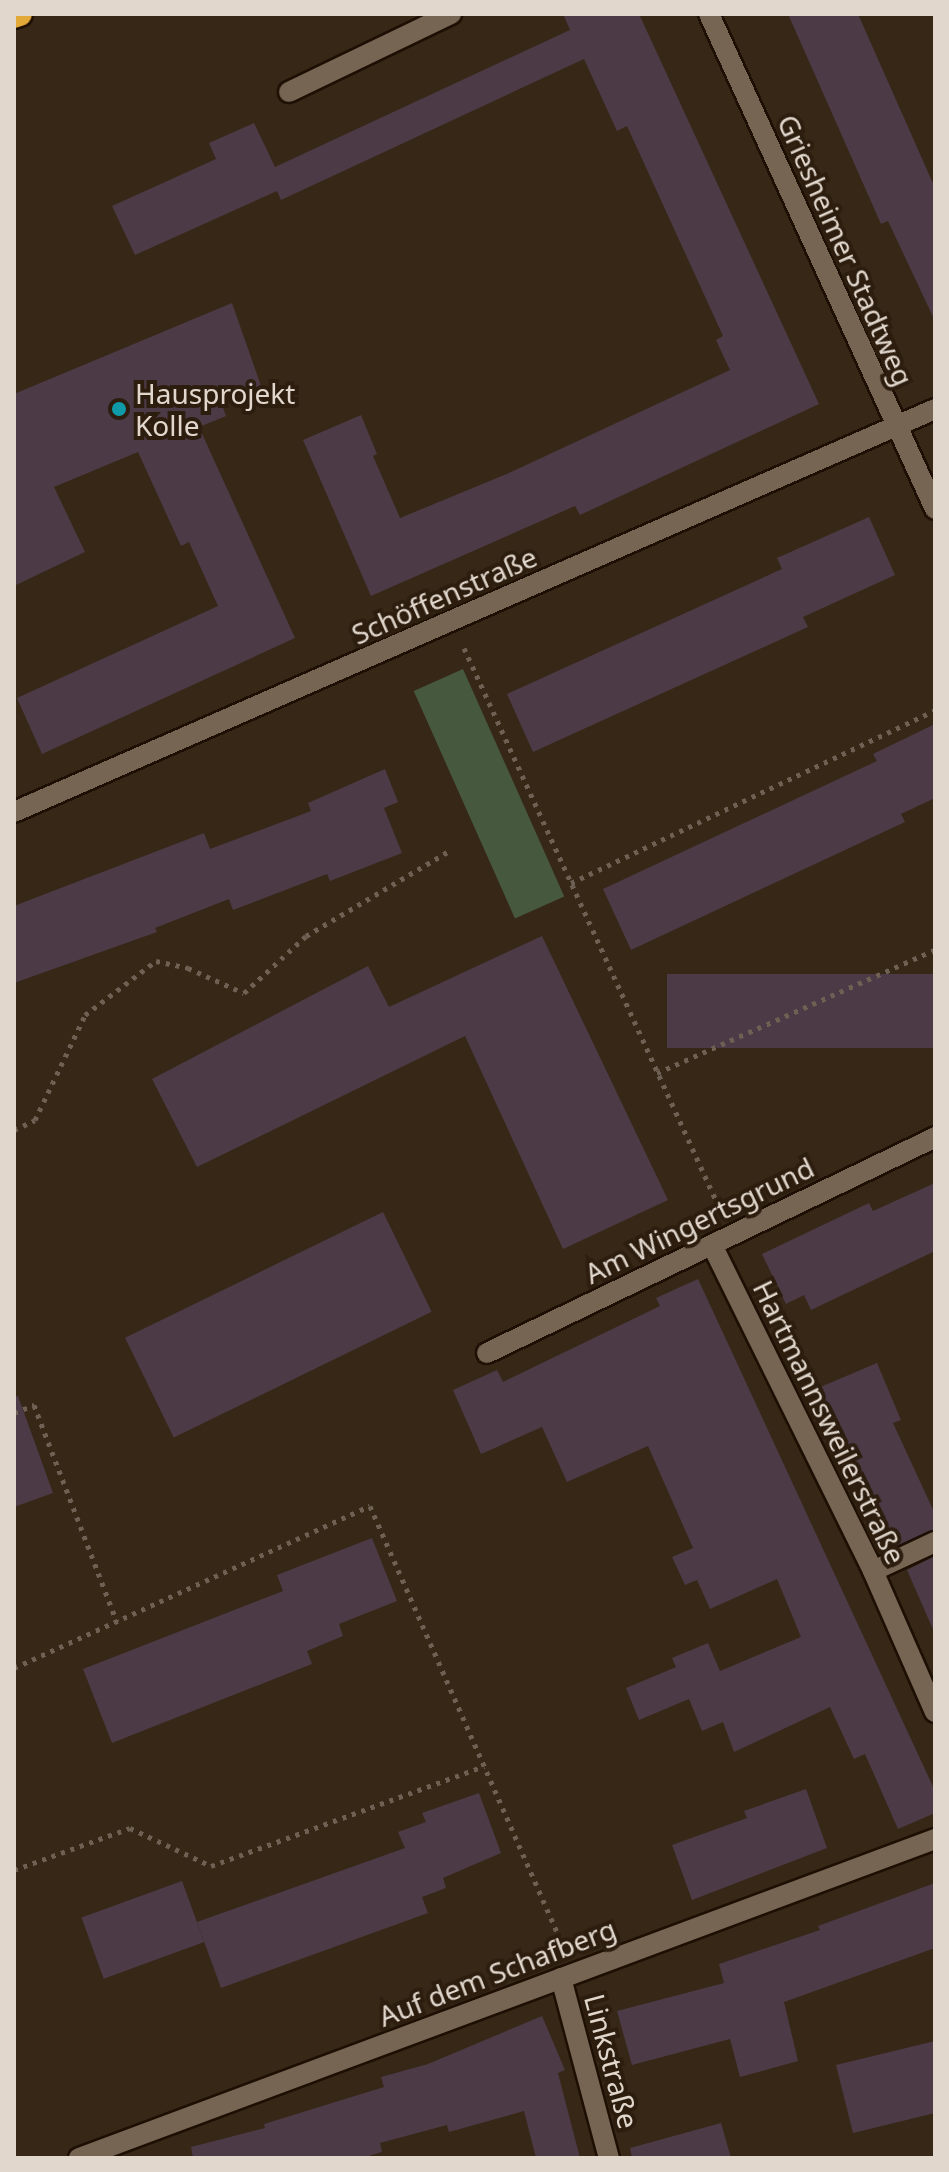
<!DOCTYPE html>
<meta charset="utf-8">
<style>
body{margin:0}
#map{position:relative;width:949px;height:2172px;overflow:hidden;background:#362717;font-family:"Noto Sans",sans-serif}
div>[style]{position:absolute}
.green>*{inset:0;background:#46583d;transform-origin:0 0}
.building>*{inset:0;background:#4d3a47;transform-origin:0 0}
.path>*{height:5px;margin-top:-2.5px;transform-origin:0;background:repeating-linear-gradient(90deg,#6e6153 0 4px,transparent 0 10px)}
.roads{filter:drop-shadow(2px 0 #1d0f03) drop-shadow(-2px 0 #1d0f03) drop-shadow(0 2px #1d0f03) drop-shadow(0 -2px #1d0f03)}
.minor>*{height:20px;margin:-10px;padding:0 10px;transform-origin:10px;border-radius:10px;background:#776554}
.highway>*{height:24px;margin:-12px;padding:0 12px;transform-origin:12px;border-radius:12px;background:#e3a938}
.dots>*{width:22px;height:22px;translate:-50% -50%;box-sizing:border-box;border:4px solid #2c1d0e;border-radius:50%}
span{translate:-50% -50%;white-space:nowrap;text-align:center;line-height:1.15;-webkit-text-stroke:8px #2c1d0e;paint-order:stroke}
.street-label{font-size:28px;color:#e1d7cd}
.poi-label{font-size:28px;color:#e1d7cd}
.left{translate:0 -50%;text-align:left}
.frame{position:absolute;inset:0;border:16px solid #e1d7cd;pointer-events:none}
</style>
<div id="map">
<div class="green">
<i style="left:463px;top:669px;width:249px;height:54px;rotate:66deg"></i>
</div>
<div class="building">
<i style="clip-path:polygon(563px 14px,639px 14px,819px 404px,580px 515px,575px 506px,371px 596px,303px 440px,361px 415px,377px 454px,373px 456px,400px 518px,509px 473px,730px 370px,716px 340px,723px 336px,627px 126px,617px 131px,584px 59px,281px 200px,277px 191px,135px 255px,112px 206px,216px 159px,209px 143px,254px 123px,275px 167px,570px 30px)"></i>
<i style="clip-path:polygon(788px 14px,858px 14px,935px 188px,935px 321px,888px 221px,881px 224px)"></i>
<i style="clip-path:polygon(232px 303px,261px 386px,221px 402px,226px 416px,199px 427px,295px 638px,42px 754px,17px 698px,218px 606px,189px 542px,181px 546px,138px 452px,54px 487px,85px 552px,14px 586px,14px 394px)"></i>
<i style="clip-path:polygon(869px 517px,895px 575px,803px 617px,808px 627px,533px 752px,507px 694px,782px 569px,777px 558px)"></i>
<i style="clip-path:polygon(935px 724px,935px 798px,901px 814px,905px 822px,631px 950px,603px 889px,877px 761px,873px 754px)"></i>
<i style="clip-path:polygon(385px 769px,398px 802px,384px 808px,402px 853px,330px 881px,327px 874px,233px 910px,229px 899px,155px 928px,157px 932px,14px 983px,14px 906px,204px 833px,210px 849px,311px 811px,308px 803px)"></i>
<i style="clip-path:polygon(542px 936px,668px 1200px,563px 1249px,465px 1036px,197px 1167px,152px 1079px,368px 966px,389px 1007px)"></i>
<i style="left:935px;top:974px;width:74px;height:268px;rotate:90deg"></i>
<i style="clip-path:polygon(935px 1183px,935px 1251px,811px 1310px,804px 1295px,786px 1304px,762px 1254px,869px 1203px,873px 1211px)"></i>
<i style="left:383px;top:1212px;width:111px;height:287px;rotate:64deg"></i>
<i style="clip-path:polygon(698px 1279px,935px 1791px,935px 1813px,898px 1829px,865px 1754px,854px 1759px,830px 1707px,734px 1752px,723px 1722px,702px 1731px,689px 1699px,639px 1720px,626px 1688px,676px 1667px,672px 1658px,708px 1643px,720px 1671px,801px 1637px,777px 1579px,710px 1609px,697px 1580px,685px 1585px,672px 1557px,693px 1548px,648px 1446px,567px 1482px,542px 1427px,481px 1454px,453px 1390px,497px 1370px,503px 1382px,660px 1306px,656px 1298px)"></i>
<i style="clip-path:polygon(877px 1363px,901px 1420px,893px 1423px,935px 1514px,935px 1529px,896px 1546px,890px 1530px,885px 1532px,818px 1388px)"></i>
<i style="clip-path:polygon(18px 1396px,53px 1493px,14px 1507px,14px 1397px)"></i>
<i style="clip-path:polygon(372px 1538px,397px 1601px,339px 1624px,343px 1636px,307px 1651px,312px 1664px,112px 1743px,83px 1669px,283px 1591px,277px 1575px)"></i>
<i style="clip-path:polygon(935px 1556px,935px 1634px,907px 1570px)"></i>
<i style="clip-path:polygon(806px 1789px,827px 1848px,692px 1900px,672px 1845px,747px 1818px,744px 1811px)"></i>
<i style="clip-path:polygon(479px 1793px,501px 1853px,443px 1878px,446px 1888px,422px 1897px,428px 1913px,221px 1988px,197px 1922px,405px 1848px,398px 1832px,426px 1822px,422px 1813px)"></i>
<i style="left:182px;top:1881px;width:65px;height:107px;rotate:70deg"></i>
<i style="clip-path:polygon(935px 1883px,935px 1948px,784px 2002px,798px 2061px,740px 2077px,730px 2039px,632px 2065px,617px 2011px,724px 1983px,719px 1964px,820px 1930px,818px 1926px)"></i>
<i style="clip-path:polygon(542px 2016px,565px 2070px,558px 2073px,580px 2158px,536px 2158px,524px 2111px,449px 2132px,447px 2125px,380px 2143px,382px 2152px,362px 2158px,193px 2158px,191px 2147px,265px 2128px,264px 2124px,384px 2087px,381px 2077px,428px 2064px)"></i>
<i style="clip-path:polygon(935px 2041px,935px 2113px,853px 2133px,836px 2065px)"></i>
<i style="clip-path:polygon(721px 2123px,731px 2158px,632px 2158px,630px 2148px)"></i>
</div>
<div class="path">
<i style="left:464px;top:648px;width:614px;rotate:65.48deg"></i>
<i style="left:571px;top:883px;width:403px;rotate:-25.4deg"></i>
<i style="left:657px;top:1073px;width:304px;rotate:-23.9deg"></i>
<i style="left:14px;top:1130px;width:23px;rotate:-25deg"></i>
<i style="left:35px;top:1120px;width:116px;rotate:-64.5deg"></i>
<i style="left:85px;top:1015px;width:89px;rotate:-37.3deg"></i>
<i style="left:156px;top:961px;width:33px;rotate:12deg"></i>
<i style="left:188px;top:968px;width:61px;rotate:24.1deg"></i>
<i style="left:244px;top:993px;width:84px;rotate:-42.6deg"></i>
<i style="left:306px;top:936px;width:166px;rotate:-30.7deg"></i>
<i style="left:14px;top:1413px;width:22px;rotate:-22deg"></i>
<i style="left:34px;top:1405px;width:232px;rotate:69.1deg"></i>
<i style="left:14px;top:1668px;width:391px;rotate:-24.5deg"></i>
<i style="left:370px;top:1506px;width:480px;rotate:66.3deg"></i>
<i style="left:14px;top:1870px;width:123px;rotate:-19.9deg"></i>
<i style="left:130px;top:1828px;width:89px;rotate:25.1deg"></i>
<i style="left:211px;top:1866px;width:291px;rotate:-20.1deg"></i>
</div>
<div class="roads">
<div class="minor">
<i style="left:709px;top:14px;width:544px;rotate:65.46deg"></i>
<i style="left:289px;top:92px;width:180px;rotate:-25.7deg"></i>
<i style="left:14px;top:812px;width:1005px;rotate:-23.63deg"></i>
<i style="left:712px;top:1245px;width:364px;rotate:63.7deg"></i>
<i style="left:873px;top:1571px;width:154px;rotate:66.3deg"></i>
<i style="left:487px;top:1353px;width:497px;rotate:-25.7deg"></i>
<i style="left:873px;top:1571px;width:68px;rotate:-25.1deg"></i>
<i style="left:561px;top:1978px;width:186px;rotate:75.1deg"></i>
<i style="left:79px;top:2158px;width:914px;rotate:-20.44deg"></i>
</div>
<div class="highway">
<i style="left:14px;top:16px;width:6px;rotate:-18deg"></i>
</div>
</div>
<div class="dots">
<i style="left:119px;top:409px;background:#0f9aa8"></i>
</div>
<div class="street-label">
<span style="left:846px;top:250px;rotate:66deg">Griesheimer Stadtweg</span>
<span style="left:444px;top:595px;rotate:-24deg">Schöffenstraße</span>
<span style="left:699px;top:1220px;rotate:-26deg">Am Wingertsgrund</span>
<span style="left:830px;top:1422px;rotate:64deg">Hartmannsweilerstraße</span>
<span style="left:497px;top:1972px;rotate:-21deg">Auf dem Schafberg</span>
<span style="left:612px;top:2061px;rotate:75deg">Linkstraße</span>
</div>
<div class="poi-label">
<span class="left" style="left:135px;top:409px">Hausprojekt<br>Kolle</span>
</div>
<div class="frame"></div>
</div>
